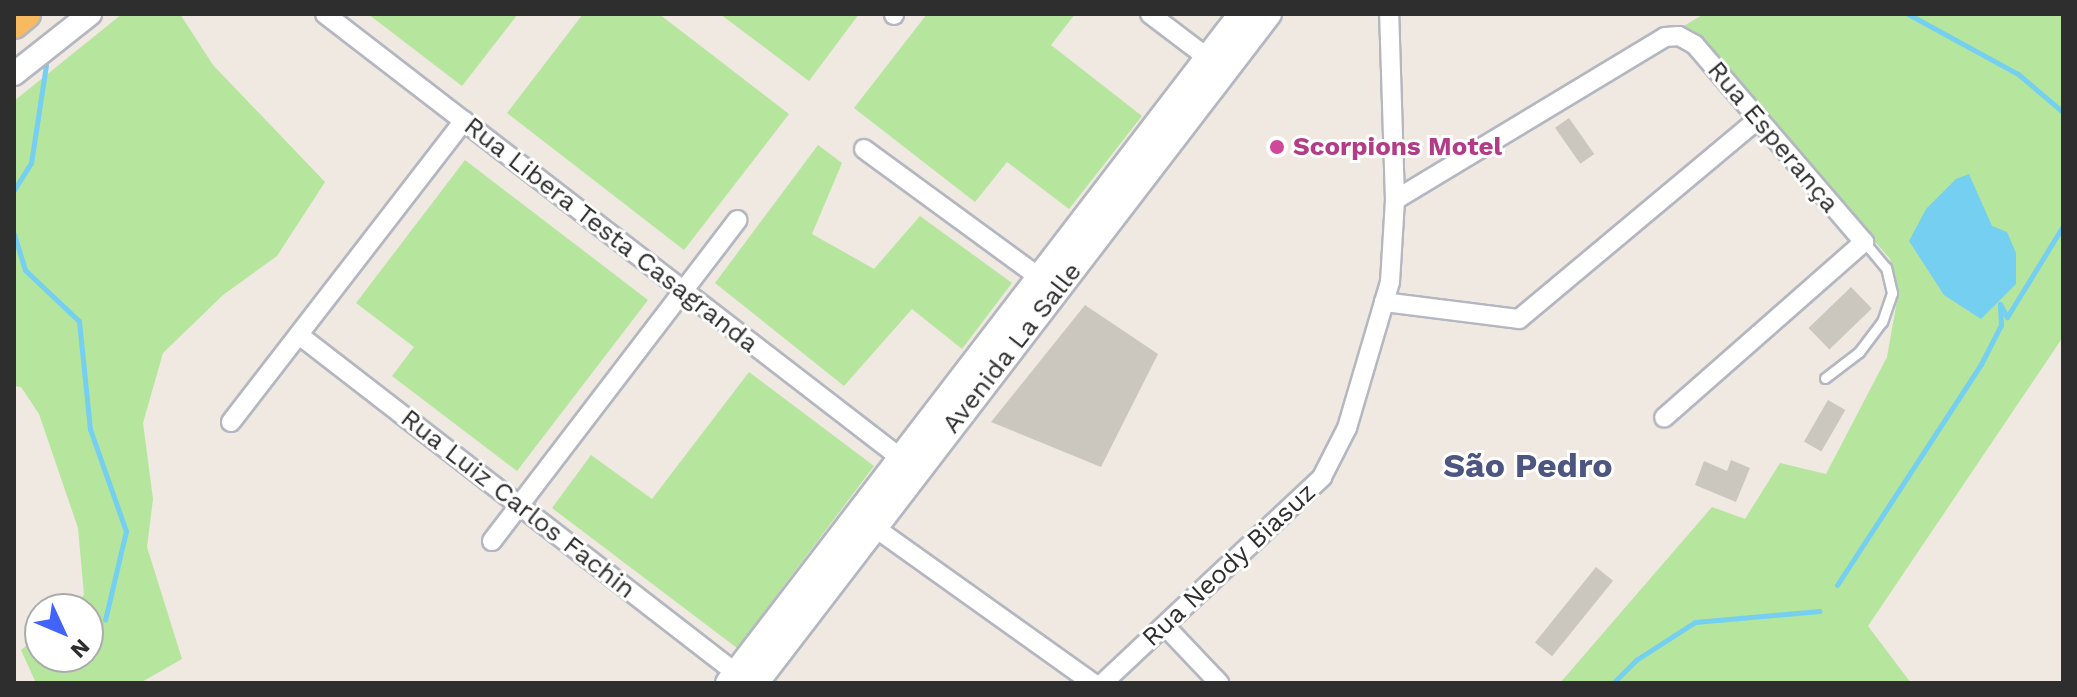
<!DOCTYPE html>
<meta charset="utf-8">
<style>
body{margin:0}
#map{position:relative;width:2077px;height:697px;overflow:hidden;background:#efe9e1;font-family:"Work Sans",sans-serif}
div>[style]{position:absolute}
.green>*{inset:0;background:#b6e59e}
.water>*{inset:0;background:#75cff0}
.stream>*{height:5px;margin:-2.5px;padding:0 2.5px;transform-origin:2.5px;border-radius:2.5px;background:#75cff0}
.building>*{inset:0;background:#cbc7bf;transform-origin:0 0}
.roads{filter:drop-shadow(2px 0 #b4b7c1) drop-shadow(-2px 0 #b4b7c1) drop-shadow(0 2px #b4b7c1) drop-shadow(0 -2px #b4b7c1)}
.service>*{height:9px;margin:-4.5px;padding:0 4.5px;transform-origin:4.5px;border-radius:4.5px;background:#fff}
.minor>*{height:18px;margin:-9px;padding:0 9px;transform-origin:9px;border-radius:9px;background:#fff}
.tertiary>*{height:22px;margin:-11px;padding:0 11px;transform-origin:11px;border-radius:11px;background:#fff}
.secondary>*{height:24px;margin:-12px;padding:0 12px;transform-origin:12px;border-radius:12px;background:#fff}
.trunk>*{height:28px;margin:-14px;padding:0 14px;transform-origin:14px;border-radius:14px;background:#f8ba60}
.dots>*{width:22px;height:22px;translate:-50% -50%;box-sizing:border-box;border:4px solid #fff;border-radius:50%}
span{translate:-50% -50%;white-space:nowrap;text-align:center;line-height:1.15;-webkit-text-stroke:6px #fff;paint-order:stroke}
.street-label{font-size:26px;color:#2e2e2e}
.hotel-label{font-size:26px;color:#b23c85;font-weight:700}
.left{translate:0 -50%;text-align:left}
.district-label{font-size:34px;color:#4d5680;font-weight:700}
.frame{position:absolute;inset:0;border:16px solid #2e2e2e;pointer-events:none}
.north{position:absolute;left:24px;top:593px;width:80px;height:80px;box-sizing:border-box;background:#fff;border:2px solid #ababab;border-radius:50%;rotate:134deg;font-size:22px;font-weight:700;line-height:32px;text-align:center;color:#2e2e2e}
.north::after{content:'';display:block;margin:auto;width:28px;height:36px;background:#4264fb;clip-path:polygon(50% 0,100% 100%,50% 72%,0 100%)}
</style>
<div id="map">
<div class="green">
<i style="clip-path:polygon(122px 14px,180px 14px,213px 65px,325px 182px,277px 256px,223px 295px,163px 353px,143px 423px,153px 499px,147px 547px,182px 659px,140px 683px,36px 683px,21px 650px,40px 634px,40px 657px,88px 657px,88px 609px,68px 609px,84px 595px,78px 528px,39px 414px,21px 387px,14px 386px,14px 101px)"></i>
<i style="clip-path:polygon(368px 14px,518px 14px,462px 86px)"></i>
<i style="clip-path:polygon(583px 14px,659px 14px,789px 114px,684px 250px,507px 113px)"></i>
<i style="clip-path:polygon(720px 14px,859px 14px,809px 81px)"></i>
<i style="clip-path:polygon(927px 14px,1075px 14px,1051px 45px,1142px 116px,1069px 209px,1007px 162px,975px 202px,854px 108px)"></i>
<i style="clip-path:polygon(1704px 14px,2063px 14px,2063px 337px,1868px 626px,1911px 683px,1560px 683px,1712px 507px,1745px 519px,1780px 463px,1826px 474px,1887px 357px,1898px 295px,1890px 259px,1693px 30px,1682px 27px)"></i>
<i style="clip-path:polygon(818px 145px,842px 163px,812px 234px,874px 269px,920px 216px,1012px 283px,962px 349px,912px 309px,844px 386px,715px 283px)"></i>
<i style="clip-path:polygon(465px 160px,648px 300px,517px 471px,392px 376px,414px 347px,356px 303px)"></i>
<i style="clip-path:polygon(749px 372px,874px 466px,737px 648px,552px 508px,591px 455px,652px 499px)"></i>
</div>
<div class="water">
<i style="clip-path:polygon(1969px 174px,1992px 226px,2007px 232px,2016px 253px,2016px 284px,1981px 319px,1944px 295px,1909px 241px,1926px 209px,1956px 179px)"></i>
</div>
<div class="stream">
<i style="left:1908px;top:14px;width:125px;rotate:28.6deg"></i>
<i style="left:2018px;top:74px;width:59px;rotate:40.2deg"></i>
<i style="left:14px;top:190px;width:32px;rotate:-58deg"></i>
<i style="left:31px;top:163px;width:99px;rotate:-81.3deg"></i>
<i style="left:14px;top:234px;width:38px;rotate:73deg"></i>
<i style="left:25px;top:270px;width:74px;rotate:43.4deg"></i>
<i style="left:79px;top:321px;width:109px;rotate:84.2deg"></i>
<i style="left:90px;top:429px;width:108px;rotate:70.6deg"></i>
<i style="left:126px;top:531px;width:91px;rotate:103.3deg"></i>
<i style="left:1837px;top:585px;width:264px;rotate:-56.9deg"></i>
<i style="left:1981px;top:364px;width:44px;rotate:-62.9deg"></i>
<i style="left:2001px;top:325px;width:21px;rotate:-93deg"></i>
<i style="left:2000px;top:304px;width:15px;rotate:62deg"></i>
<i style="left:2007px;top:317px;width:107px;rotate:-58.4deg"></i>
<i style="left:1613px;top:683px;width:33px;rotate:-45deg"></i>
<i style="left:1636px;top:660px;width:70px;rotate:-32.8deg"></i>
<i style="left:1695px;top:622px;width:125px;rotate:-5deg"></i>
</div>
<div class="building">
<i style="left:1569px;top:118px;width:44px;height:17px;rotate:55deg"></i>
<i style="left:1851px;top:287px;width:30px;height:59px;rotate:46deg"></i>
<i style="clip-path:polygon(1085px 305px,1158px 354px,1101px 467px,991px 422px)"></i>
<i style="left:1828px;top:400px;width:20px;height:48px;rotate:30deg"></i>
<i style="clip-path:polygon(1731px 460px,1750px 468px,1736px 502px,1695px 485px,1704px 461px,1727px 471px)"></i>
<i style="left:1596px;top:567px;width:22px;height:97px;rotate:39deg"></i>
</div>
<div class="roads">
<div class="service">
<i style="left:1825px;top:378px;width:43px;rotate:-37.4deg"></i>
<i style="left:1859px;top:352px;width:38px;rotate:-53deg"></i>
<i style="left:1882px;top:322px;width:31px;rotate:-71deg"></i>
<i style="left:1892px;top:293px;width:26px;rotate:-103deg"></i>
<i style="left:1886px;top:268px;width:34px;rotate:-130deg"></i>
</div>
<div class="minor">
<i style="left:325px;top:14px;width:724px;rotate:37.65deg"></i>
<i style="left:1150px;top:14px;width:73px;rotate:37.2deg"></i>
<i style="left:894px;top:15px;width:1px;rotate:-90deg"></i>
<i style="left:864px;top:149px;width:217px;rotate:36.2deg"></i>
<i style="left:1395px;top:200px;width:315px;rotate:-31.1deg"></i>
<i style="left:1665px;top:37px;width:14px;rotate:-4deg"></i>
<i style="left:1679px;top:36px;width:18px;rotate:29deg"></i>
<i style="left:1695px;top:45px;width:260px;rotate:49.4deg"></i>
<i style="left:1864px;top:242px;width:266px;rotate:138.7deg"></i>
<i style="left:1384px;top:302px;width:136px;rotate:7.2deg"></i>
<i style="left:1519px;top:319px;width:312px;rotate:-39.9deg"></i>
<i style="left:299px;top:335px;width:552px;rotate:37.72deg"></i>
<i style="left:231px;top:422px;width:381px;rotate:-52.3deg"></i>
<i style="left:874px;top:527px;width:269px;rotate:35.5deg"></i>
<i style="left:492px;top:541px;width:404px;rotate:-52.6deg"></i>
<i style="left:1165px;top:626px;width:79px;rotate:46.5deg"></i>
<i style="left:1103px;top:683px;width:301px;rotate:-43.2deg"></i>
<i style="left:1322px;top:477px;width:55px;rotate:-63deg"></i>
<i style="left:1347px;top:428px;width:152px;rotate:-73.6deg"></i>
<i style="left:1390px;top:282px;width:82px;rotate:-86.5deg"></i>
<i style="left:1395px;top:200px;width:186px;rotate:-91.8deg"></i>
</div>
<div class="tertiary">
<i style="left:14px;top:74px;width:97px;rotate:-38.3deg"></i>
</div>
<div class="secondary">
<i style="left:728px;top:683px;width:843px;rotate:-52.52deg"></i>
<i style="left:756px;top:683px;width:843px;rotate:-52.52deg"></i>
</div>
<div class="trunk">
<i style="left:14px;top:24px;width:16px;rotate:-40deg"></i>
</div>
</div>
<div class="dots">
<i style="left:1277px;top:147px;background:#d1479c"></i>
</div>
<div class="street-label">
<span style="left:1773px;top:137px;rotate:50deg">Rua Esperança</span>
<span style="left:611px;top:235px;rotate:38deg">Rua Libera Testa Casagranda</span>
<span style="left:1012px;top:348px;rotate:-52deg">Avenida La Salle</span>
<span style="left:518px;top:504px;rotate:38deg">Rua Luiz Carlos Fachin</span>
<span style="left:1229px;top:565px;rotate:-43deg">Rua Neody Biasuz</span>
</div>
<div class="hotel-label">
<span class="left" style="left:1293px;top:147px">Scorpions Motel</span>
</div>
<div class="district-label">
<span style="left:1528px;top:466px">São Pedro</span>
</div>
<div class="frame"></div>
<div class="north">N</div>
</div>
